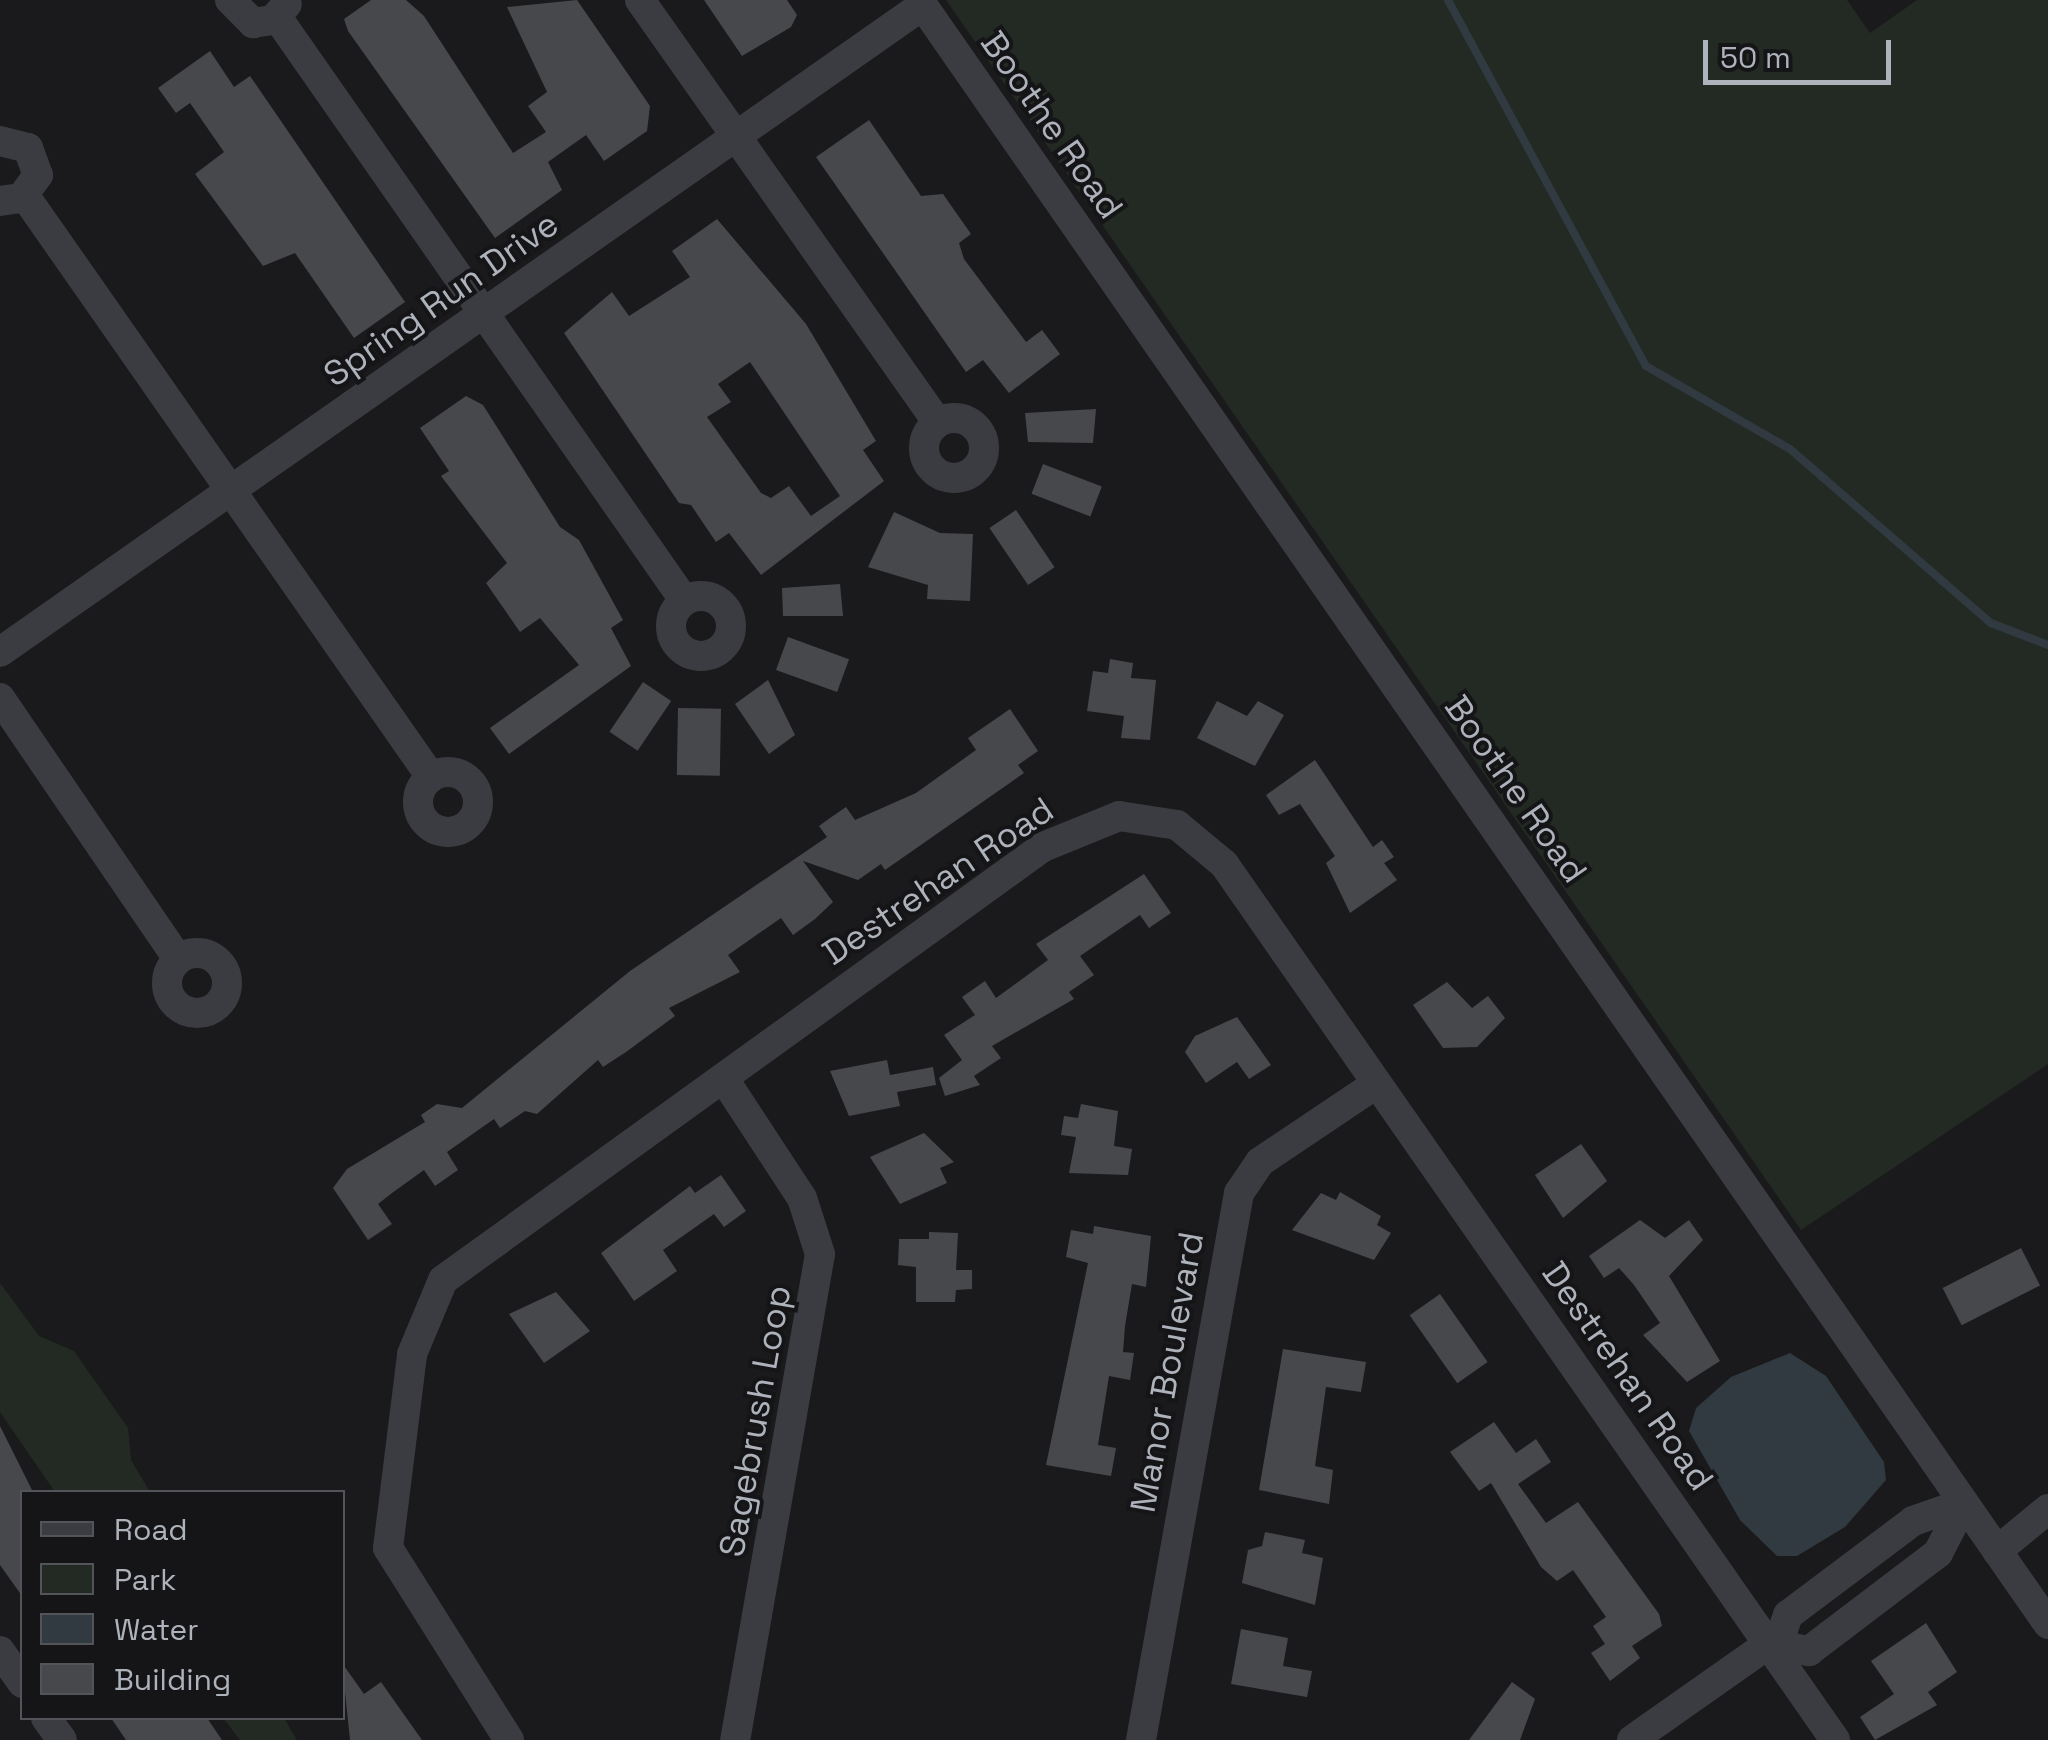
<!DOCTYPE html>
<style>
body{margin:0}
#map{position:relative;width:2048px;height:1740px;overflow:hidden;background:#1a1a1c;font-family:"Space Grotesk",sans-serif}
div>[style]{position:absolute}
.green>*{inset:0;background:#222a23}
.water>*{inset:0;background:#303a40}
.stream>*{height:8px;margin:-4px;padding:0 4px;transform-origin:4px;border-radius:4px;background:#303a40}
.building>*{inset:0;background:#47484c;transform-origin:0 0}
.street>*{height:30px;margin:-15px;padding:0 15px;transform-origin:15px;border-radius:15px;background:#3b3c41}
.street>.ring{margin:-15px;padding:0;box-sizing:content-box;background:none;border:30px solid #3b3c41;border-radius:50%}
span{translate:-50% -50%;white-space:nowrap;text-align:center;line-height:1.15;-webkit-text-stroke:8px #151517;paint-order:stroke}
.street-label{font-size:35px;color:#adb2bb}
.legend{position:absolute;left:20px;top:1490px;width:325px;height:230px;box-sizing:border-box;background:#151517;border:2px solid #525459;margin:0;padding:12px 18px;list-style:none;font-size:30px;color:#adb2bb}
.legend li{display:flex;align-items:center;gap:20px;height:50px}
.legend b{width:50px;border:2px solid #525459}
.scale{position:absolute;left:1703px;top:40px;width:188px;height:45px;box-sizing:border-box;border:5px solid #adb2bb;border-top:0;padding-left:12px;font-size:30px;line-height:35px;white-space:nowrap;color:#adb2bb;-webkit-text-stroke:8px #151517;paint-order:stroke}
</style>
<div id="map">
<div class="green">
<i style="clip-path:polygon(946px 0,1847px 0,1870px 33px,1917px 0,2048px 0,2048px 1064px,1801px 1230px)"></i>
<i style="clip-path:polygon(0 1283px,39px 1336px,74px 1351px,128px 1428px,131px 1460px,150px 1492px,55px 1492px,0 1412px)"></i>
<i style="clip-path:polygon(223px 1718px,284px 1718px,297px 1740px,240px 1740px)"></i>
</div>
<div class="water">
<i style="clip-path:polygon(1790px 1353px,1826px 1376px,1884px 1462px,1886px 1480px,1845px 1527px,1797px 1556px,1777px 1556px,1740px 1520px,1689px 1431px,1696px 1408px,1731px 1377px)"></i>
</div>
<div class="stream">
<i style="left:1448px;top:0;width:416px;rotate:61.6deg"></i>
<i style="left:1646px;top:366px;width:166px;rotate:30deg"></i>
<i style="left:1790px;top:449px;width:266px;rotate:40.9deg"></i>
<i style="left:1991px;top:623px;width:61px;rotate:21.1deg"></i>
</div>
<div class="building">
<i style="clip-path:polygon(371px 0,406px 0,424px 16px,513px 153px,546px 132px,528px 106px,547px 92px,507px 7px,577px 0,650px 106px,647px 131px,604px 161px,586px 135px,548px 162px,562px 190px,495px 238px,348px 31px,344px 19px)"></i>
<i style="clip-path:polygon(704px 0,787px 0,797px 15px,791px 27px,742px 56px)"></i>
<i style="clip-path:polygon(210px 51px,234px 87px,250px 76px,405px 302px,354px 338px,295px 253px,263px 266px,195px 174px,224px 152px,190px 103px,176px 113px,158px 88px)"></i>
<i style="clip-path:polygon(869px 120px,921px 196px,943px 194px,971px 234px,959px 243px,964px 259px,1026px 342px,1042px 330px,1060px 354px,1009px 393px,983px 360px,966px 372px,816px 157px)"></i>
<i style="clip-path:polygon(evenodd,717px 219px,806px 324px,876px 441px,863px 450px,884px 481px,761px 575px,729px 533px,716px 542px,691px 505px,679px 503px,564px 333px,612px 292px,629px 316px,690px 277px,672px 251px,717px 219px,750px 362px,840px 496px,811px 516px,789px 486px,771px 498px,761px 493px,707px 417px,731px 402px,718px 384px,750px 362px)"></i>
<i style="clip-path:polygon(466px 396px,483px 405px,560px 527px,579px 540px,623px 620px,611px 628px,631px 666px,509px 754px,490px 728px,579px 665px,540px 618px,520px 632px,486px 583px,507px 563px,441px 476px,449px 471px,420px 428px)"></i>
<i style="clip-path:polygon(1096px 409px,1093px 443px,1028px 442px,1025px 413px)"></i>
<i style="left:1043px;top:464px;width:63px;height:32px;rotate:21deg"></i>
<i style="left:1016px;top:510px;width:69px;height:32px;rotate:56deg"></i>
<i style="clip-path:polygon(894px 512px,940px 533px,973px 534px,970px 601px,927px 599px,928px 585px,868px 567px)"></i>
<i style="clip-path:polygon(840px 584px,843px 616px,783px 616px,782px 588px)"></i>
<i style="left:788px;top:637px;width:65px;height:35px;rotate:20deg"></i>
<i style="clip-path:polygon(1110px 659px,1133px 663px,1131px 678px,1156px 680px,1150px 740px,1121px 738px,1124px 716px,1087px 711px,1093px 671px,1108px 673px)"></i>
<i style="clip-path:polygon(768px 680px,795px 735px,769px 754px,735px 704px)"></i>
<i style="left:643px;top:682px;width:34px;height:60px;rotate:34deg"></i>
<i style="clip-path:polygon(1217px 701px,1247px 716px,1258px 701px,1284px 715px,1255px 766px,1197px 738px)"></i>
<i style="left:678px;top:708px;width:43px;height:67px;rotate:1deg"></i>
<i style="clip-path:polygon(1010px 709px,1038px 751px,1018px 765px,1024px 773px,885px 870px,881px 864px,858px 880px,803px 861px,833px 902px,815px 919px,793px 935px,781px 918px,728px 955px,740px 972px,669px 1008px,675px 1016px,626px 1052px,603px 1067px,598px 1060px,537px 1114px,525px 1111px,500px 1128px,494px 1119px,447px 1152px,458px 1170px,435px 1186px,424px 1170px,392px 1193px,378px 1204px,392px 1224px,368px 1240px,333px 1188px,347px 1169px,425px 1122px,421px 1115px,437px 1104px,462px 1108px,630px 971px,827px 837px,819px 826px,830px 818px,846px 807px,855px 820px,916px 793px,976px 750px,968px 738px)"></i>
<i style="clip-path:polygon(1315px 760px,1373px 847px,1382px 840px,1394px 857px,1384px 863px,1397px 880px,1350px 913px,1326px 863px,1335px 856px,1300px 804px,1279px 815px,1266px 795px)"></i>
<i style="clip-path:polygon(1144px 874px,1171px 913px,1149px 928px,1140px 915px,1080px 956px,1094px 975px,1069px 992px,1074px 999px,992px 1046px,1001px 1058px,974px 1076px,980px 1085px,945px 1096px,939px 1078px,962px 1060px,944px 1035px,975px 1015px,962px 997px,985px 981px,996px 998px,1048px 960px,1036px 944px)"></i>
<i style="clip-path:polygon(1447px 982px,1472px 1008px,1488px 996px,1505px 1018px,1477px 1047px,1443px 1048px,1413px 1005px)"></i>
<i style="clip-path:polygon(1237px 1017px,1271px 1065px,1249px 1079px,1237px 1062px,1206px 1083px,1185px 1052px,1195px 1036px)"></i>
<i style="clip-path:polygon(887px 1060px,890px 1075px,933px 1067px,936px 1085px,897px 1092px,900px 1106px,849px 1116px,830px 1071px)"></i>
<i style="clip-path:polygon(1081px 1104px,1118px 1111px,1114px 1146px,1132px 1149px,1128px 1175px,1069px 1173px,1076px 1137px,1061px 1135px,1064px 1116px,1078px 1118px)"></i>
<i style="clip-path:polygon(924px 1133px,954px 1162px,940px 1168px,947px 1183px,900px 1204px,870px 1157px)"></i>
<i style="clip-path:polygon(1581px 1144px,1607px 1181px,1563px 1218px,1535px 1175px)"></i>
<i style="clip-path:polygon(721px 1175px,746px 1211px,724px 1227px,714px 1214px,663px 1250px,677px 1271px,634px 1301px,601px 1253px,690px 1186px,695px 1193px)"></i>
<i style="clip-path:polygon(1340px 1192px,1381px 1216px,1377px 1225px,1391px 1233px,1374px 1260px,1292px 1230px,1321px 1193px,1336px 1200px)"></i>
<i style="clip-path:polygon(1640px 1220px,1665px 1238px,1689px 1220px,1703px 1240px,1669px 1276px,1720px 1361px,1687px 1382px,1643px 1335px,1660px 1323px,1634px 1285px,1619px 1268px,1604px 1278px,1589px 1256px)"></i>
<i style="clip-path:polygon(1094px 1226px,1151px 1236px,1146px 1287px,1132px 1284px,1125px 1326px,1123px 1352px,1134px 1353px,1130px 1380px,1109px 1376px,1098px 1445px,1116px 1448px,1111px 1476px,1046px 1465px,1088px 1263px,1066px 1257px,1071px 1230px,1093px 1234px)"></i>
<i style="clip-path:polygon(929px 1232px,958px 1233px,956px 1270px,972px 1270px,972px 1289px,956px 1290px,955px 1302px,916px 1302px,916px 1267px,898px 1265px,899px 1239px,929px 1239px)"></i>
<i style="left:2021px;top:1248px;width:42px;height:88px;rotate:63deg"></i>
<i style="clip-path:polygon(556px 1292px,590px 1331px,544px 1363px,509px 1314px)"></i>
<i style="left:1440px;top:1294px;width:83px;height:37px;rotate:55deg"></i>
<i style="clip-path:polygon(1283px 1349px,1366px 1362px,1361px 1392px,1326px 1387px,1315px 1466px,1333px 1470px,1329px 1504px,1259px 1490px)"></i>
<i style="clip-path:polygon(1494px 1422px,1516px 1453px,1536px 1439px,1551px 1462px,1518px 1484px,1546px 1523px,1578px 1502px,1659px 1614px,1662px 1626px,1632px 1646px,1640px 1658px,1610px 1681px,1591px 1653px,1605px 1644px,1593px 1626px,1606px 1617px,1573px 1570px,1557px 1581px,1541px 1567px,1491px 1483px,1479px 1491px,1450px 1452px)"></i>
<i style="clip-path:polygon(0 1426px,33px 1492px,22px 1492px,22px 1596px,0 1565px)"></i>
<i style="clip-path:polygon(1265px 1532px,1305px 1540px,1302px 1553px,1323px 1558px,1315px 1605px,1242px 1583px,1248px 1550px,1262px 1546px)"></i>
<i style="clip-path:polygon(1926px 1623px,1957px 1672px,1928px 1692px,1937px 1705px,1875px 1740px,1860px 1717px,1894px 1694px,1871px 1661px)"></i>
<i style="clip-path:polygon(1241px 1629px,1288px 1638px,1283px 1666px,1312px 1671px,1307px 1697px,1231px 1684px)"></i>
<i style="clip-path:polygon(342px 1663px,364px 1694px,381px 1682px,422px 1740px,350px 1740px)"></i>
<i style="clip-path:polygon(1512px 1682px,1535px 1699px,1520px 1740px,1469px 1740px)"></i>
<i style="clip-path:polygon(111px 1718px,207px 1718px,222px 1740px,126px 1740px)"></i>
</div>
<div class="street">
<i style="left:230px;top:0;width:33px;rotate:45deg"></i>
<i style="left:253px;top:23px;width:20px;rotate:-9deg"></i>
<i style="left:273px;top:20px;width:21px;rotate:-49deg"></i>
<i style="left:640px;top:0;width:517px;rotate:54.84deg"></i>
<i style="left:919px;top:0;width:1978px;rotate:55.19deg"></i>
<i style="left:277px;top:17px;width:711px;rotate:55.08deg"></i>
<i style="left:0;top:141px;width:29px;rotate:14deg"></i>
<i style="left:28px;top:148px;width:29px;rotate:70deg"></i>
<i style="left:38px;top:175px;width:29px;rotate:126deg"></i>
<i style="left:21px;top:198px;width:21px;rotate:172deg"></i>
<i style="left:25px;top:196px;width:709px;rotate:55.05deg"></i>
<i class="ring" style="left:924px;top:418px;width:30px;height:30px"></i>
<i class="ring" style="left:671px;top:596px;width:30px;height:30px"></i>
<i style="left:0;top:652px;width:1127px;rotate:-35.03deg"></i>
<i style="left:0;top:698px;width:316px;rotate:55.7deg"></i>
<i class="ring" style="left:418px;top:772px;width:30px;height:30px"></i>
<i class="ring" style="left:167px;top:953px;width:30px;height:30px"></i>
<i style="left:724px;top:1079px;width:142px;rotate:56.8deg"></i>
<i style="left:802px;top:1198px;width:59px;rotate:72.2deg"></i>
<i style="left:820px;top:1254px;width:493px;rotate:99.9deg"></i>
<i style="left:1997px;top:1551px;width:66px;rotate:-39.5deg"></i>
<i style="left:1777px;top:1647px;width:34px;rotate:-71deg"></i>
<i style="left:1788px;top:1615px;width:156px;rotate:-36.9deg"></i>
<i style="left:1913px;top:1521px;width:54px;rotate:-19.4deg"></i>
<i style="left:0;top:1651px;width:39px;rotate:55deg"></i>
<i style="left:46px;top:1718px;width:27px;rotate:54deg"></i>
<i style="left:509px;top:1740px;width:227px;rotate:-122.2deg"></i>
<i style="left:388px;top:1548px;width:195px;rotate:-82.9deg"></i>
<i style="left:412px;top:1354px;width:80px;rotate:-67.3deg"></i>
<i style="left:443px;top:1280px;width:740px;rotate:-35.82deg"></i>
<i style="left:1043px;top:847px;width:82px;rotate:-22.2deg"></i>
<i style="left:1119px;top:816px;width:59px;rotate:8.8deg"></i>
<i style="left:1177px;top:825px;width:61px;rotate:39.7deg"></i>
<i style="left:1224px;top:864px;width:1068px;rotate:55.1deg"></i>
<i style="left:1141px;top:1740px;width:556px;rotate:-79.84deg"></i>
<i style="left:1239px;top:1193px;width:37px;rotate:-56deg"></i>
<i style="left:1260px;top:1162px;width:140px;rotate:-33.9deg"></i>
<i style="left:1632px;top:1740px;width:169px;rotate:-35.1deg"></i>
<i style="left:1770px;top:1643px;width:40px;rotate:12deg"></i>
<i style="left:1809px;top:1651px;width:162px;rotate:-37.2deg"></i>
<i style="left:1938px;top:1553px;width:56px;rotate:-62.5deg"></i>
</div>
<div class="street-label">
<span style="left:1052px;top:125px;rotate:55deg">Boothe Road</span>
<span style="left:441px;top:299px;rotate:-35deg">Spring Run Drive</span>
<span style="left:1516px;top:789px;rotate:55deg">Boothe Road</span>
<span style="left:938px;top:881px;rotate:-34deg">Destrehan Road</span>
<span style="left:1167px;top:1372px;rotate:-80deg">Manor Boulevard</span>
<span style="left:1628px;top:1376px;rotate:55deg">Destrehan Road</span>
<span style="left:755px;top:1421px;rotate:-80deg">Sagebrush Loop</span>
</div>
<ul class="legend">
<li><b style="height:12px;background:#3b3c41"></b>Road</li>
<li><b style="height:28px;background:#222a23"></b>Park</li>
<li><b style="height:28px;background:#303a40"></b>Water</li>
<li><b style="height:28px;background:#47484c"></b>Building</li>
</ul>
<div class="scale">50 m</div>
</div>
